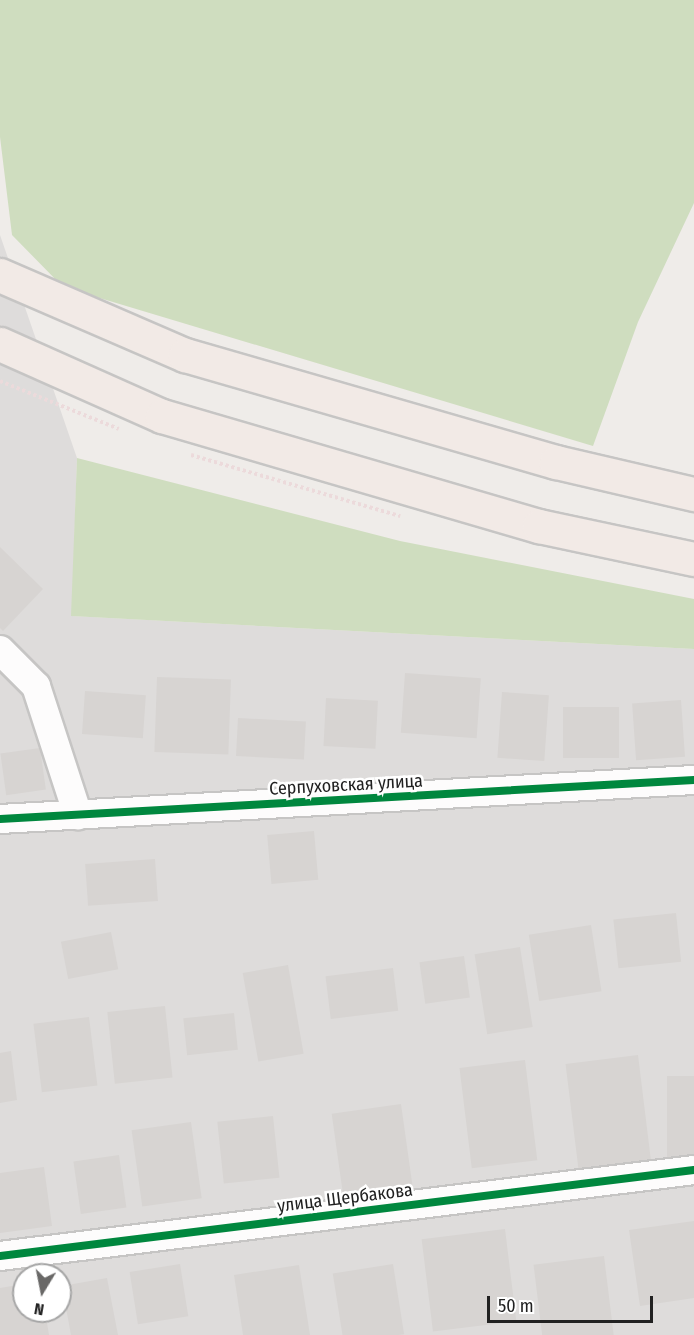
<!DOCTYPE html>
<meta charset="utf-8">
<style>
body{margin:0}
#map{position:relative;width:694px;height:1335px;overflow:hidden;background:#efece9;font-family:"Fira Sans Condensed",sans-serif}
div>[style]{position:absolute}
.residential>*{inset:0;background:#dedcdb}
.forest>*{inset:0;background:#cfddbf}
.building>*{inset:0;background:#d7d4d2;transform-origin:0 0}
.path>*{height:4px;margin-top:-2px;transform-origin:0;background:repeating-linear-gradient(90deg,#ecdadb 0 3px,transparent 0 6px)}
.roads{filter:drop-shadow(2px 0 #c6c5c4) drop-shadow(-2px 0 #c6c5c4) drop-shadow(0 2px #c6c5c4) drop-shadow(0 -2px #c6c5c4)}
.minor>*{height:28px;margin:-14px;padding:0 14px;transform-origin:14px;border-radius:14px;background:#fdfcfc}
.major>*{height:33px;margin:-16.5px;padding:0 16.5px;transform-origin:16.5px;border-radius:16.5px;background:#f2eae6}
.cycleway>*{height:8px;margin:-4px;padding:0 4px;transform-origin:4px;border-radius:4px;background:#00873e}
span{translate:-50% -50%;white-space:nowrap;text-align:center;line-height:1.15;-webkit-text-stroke:5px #fff;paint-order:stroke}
.street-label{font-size:18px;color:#212121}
.north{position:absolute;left:12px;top:1263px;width:60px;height:60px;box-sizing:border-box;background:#fff;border:2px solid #a6a6a6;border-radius:50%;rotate:190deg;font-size:16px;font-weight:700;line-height:24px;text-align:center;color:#212121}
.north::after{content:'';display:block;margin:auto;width:21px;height:27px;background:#696867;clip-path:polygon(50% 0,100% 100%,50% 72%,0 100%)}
.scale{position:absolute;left:487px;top:1296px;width:166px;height:27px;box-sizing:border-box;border:3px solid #212121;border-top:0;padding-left:8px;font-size:18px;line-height:21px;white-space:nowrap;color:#212121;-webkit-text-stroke:4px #fff;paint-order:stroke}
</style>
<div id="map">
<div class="residential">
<i style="clip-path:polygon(evenodd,0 235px,77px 458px,72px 616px,694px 649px,694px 1335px,0 1335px,0 235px,24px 1275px,60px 1275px,60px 1311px,24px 1311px,24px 1275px)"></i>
</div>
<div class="forest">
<i style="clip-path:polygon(0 0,694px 0,694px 203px,638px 322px,593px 446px,63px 287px,12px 235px,0 137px)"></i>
<i style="clip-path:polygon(77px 458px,400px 541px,694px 599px,694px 649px,71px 616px)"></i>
</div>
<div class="building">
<i style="clip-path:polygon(0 547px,43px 589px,3px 631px,0 628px)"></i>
<i style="left:405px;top:673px;width:76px;height:60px;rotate:4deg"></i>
<i style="left:157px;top:677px;width:74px;height:75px;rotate:2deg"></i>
<i style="left:85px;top:691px;width:61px;height:43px;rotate:4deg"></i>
<i style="left:502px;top:692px;width:47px;height:66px;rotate:4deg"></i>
<i style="left:326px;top:698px;width:52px;height:48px;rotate:3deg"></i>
<i style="left:681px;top:700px;width:57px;height:49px;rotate:86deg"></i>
<i style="left:563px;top:707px;width:56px;height:51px"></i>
<i style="left:238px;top:718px;width:68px;height:38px;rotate:3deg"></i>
<i style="left:40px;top:748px;width:42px;height:40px;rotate:82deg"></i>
<i style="left:314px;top:831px;width:49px;height:47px;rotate:85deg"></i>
<i style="left:155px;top:859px;width:42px;height:70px;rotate:86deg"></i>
<i style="left:676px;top:913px;width:49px;height:63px;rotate:84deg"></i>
<i style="left:591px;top:925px;width:67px;height:63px;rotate:81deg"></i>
<i style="left:111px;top:932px;width:38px;height:51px;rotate:79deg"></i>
<i style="left:520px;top:947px;width:81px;height:46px;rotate:81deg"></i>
<i style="left:464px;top:956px;width:42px;height:45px;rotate:82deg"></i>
<i style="left:288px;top:965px;width:90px;height:46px;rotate:80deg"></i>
<i style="left:393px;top:968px;width:43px;height:68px;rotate:83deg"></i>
<i style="left:165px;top:1006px;width:72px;height:58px;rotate:84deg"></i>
<i style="left:234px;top:1013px;width:37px;height:51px;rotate:84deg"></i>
<i style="left:89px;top:1017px;width:69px;height:56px;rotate:83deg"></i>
<i style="clip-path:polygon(11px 1051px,17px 1100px,0 1103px,0 1053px)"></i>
<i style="left:638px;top:1055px;width:108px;height:73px;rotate:83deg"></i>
<i style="left:525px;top:1060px;width:101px;height:66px;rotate:83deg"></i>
<i style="left:694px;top:1076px;width:81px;height:27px;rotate:90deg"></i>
<i style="left:401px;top:1104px;width:84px;height:70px;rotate:82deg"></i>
<i style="left:273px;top:1116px;width:62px;height:56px;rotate:84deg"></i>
<i style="left:191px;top:1122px;width:77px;height:60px;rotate:82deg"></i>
<i style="left:119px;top:1155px;width:53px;height:46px;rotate:82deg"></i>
<i style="clip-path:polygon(44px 1167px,52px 1226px,0 1233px,0 1173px)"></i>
<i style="clip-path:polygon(694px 1221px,694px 1298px,640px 1306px,629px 1230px)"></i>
<i style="left:505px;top:1229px;width:93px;height:84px;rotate:83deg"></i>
<i style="left:604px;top:1256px;width:80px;height:71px;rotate:83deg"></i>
<i style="left:180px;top:1264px;width:53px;height:51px;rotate:81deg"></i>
<i style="left:393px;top:1264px;width:71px;height:61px;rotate:81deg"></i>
<i style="clip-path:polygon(299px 1265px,310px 1335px,243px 1335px,234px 1275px)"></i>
<i style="clip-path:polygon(107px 1278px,118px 1335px,71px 1335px,62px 1286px)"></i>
<i style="clip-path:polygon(24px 1284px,24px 1311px,45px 1311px,49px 1335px,0 1335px,0 1288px)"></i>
</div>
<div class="path">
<i style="left:0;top:381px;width:128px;rotate:22deg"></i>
<i style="left:191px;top:455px;width:218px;rotate:16.3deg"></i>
</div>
<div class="roads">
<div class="minor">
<i style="left:0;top:650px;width:51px;rotate:45deg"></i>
<i style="left:36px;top:686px;width:136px;rotate:72deg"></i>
<i style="left:0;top:819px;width:695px;rotate:-3.22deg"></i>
<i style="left:0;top:1256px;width:699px;rotate:-7.06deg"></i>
</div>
<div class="major">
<i style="left:0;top:275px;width:202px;rotate:23.4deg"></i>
<i style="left:185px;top:355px;width:386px;rotate:16.1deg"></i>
<i style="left:556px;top:462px;width:142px;rotate:13.1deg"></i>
<i style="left:0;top:344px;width:177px;rotate:24deg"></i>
<i style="left:162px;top:416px;width:393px;rotate:16.3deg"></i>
<i style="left:539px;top:526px;width:158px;rotate:12deg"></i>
</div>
</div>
<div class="cycleway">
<i style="left:0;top:819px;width:695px;rotate:-3.22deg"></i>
<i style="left:0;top:1256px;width:699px;rotate:-7.06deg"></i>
</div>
<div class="street-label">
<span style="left:346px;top:785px;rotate:-3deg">Серпуховская улица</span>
<span style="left:345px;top:1198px;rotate:-7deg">улица Щербакова</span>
</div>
<div class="north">N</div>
<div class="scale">50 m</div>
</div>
